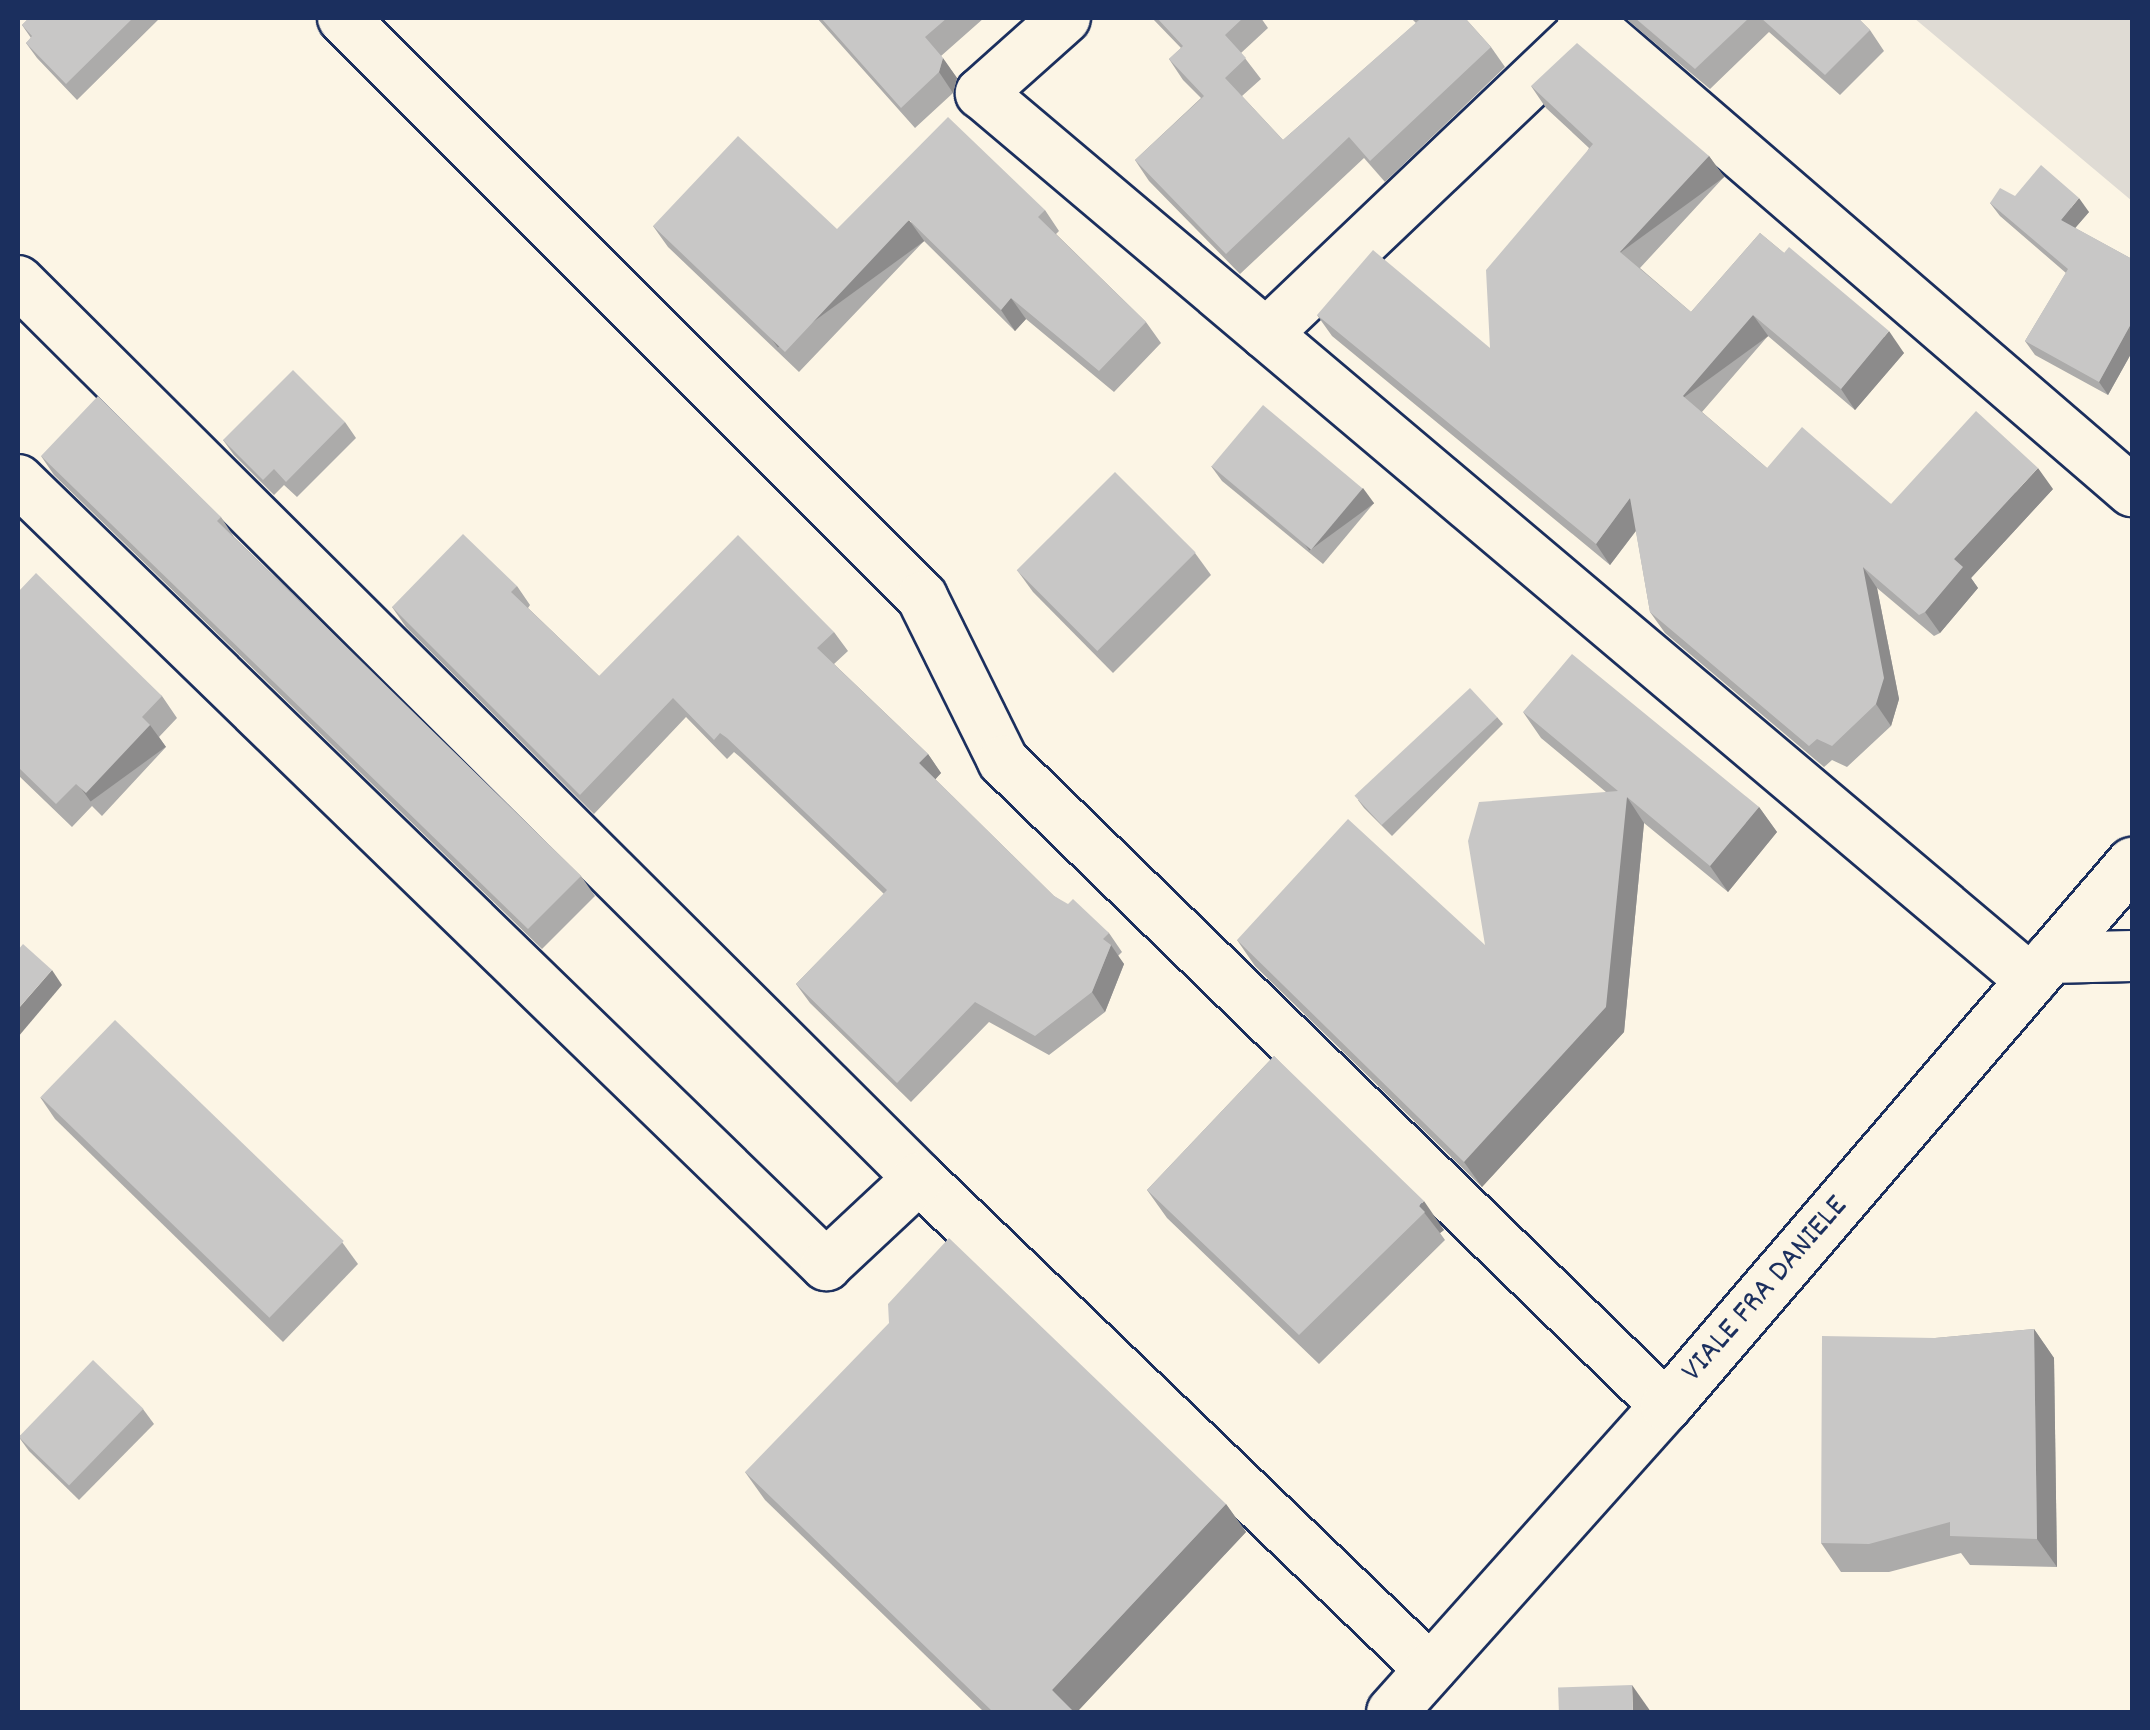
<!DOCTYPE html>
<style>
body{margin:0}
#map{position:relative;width:2150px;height:1730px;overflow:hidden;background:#fcf5e5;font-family:Dekko,sans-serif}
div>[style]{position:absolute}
.green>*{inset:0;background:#dfdbd4}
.roads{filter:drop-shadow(2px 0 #1b2f5e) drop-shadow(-2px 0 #1b2f5e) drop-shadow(0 2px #1b2f5e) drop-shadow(0 -2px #1b2f5e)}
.minor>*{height:50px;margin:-25px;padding:0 25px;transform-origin:25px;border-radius:25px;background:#fcf5e5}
.wall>*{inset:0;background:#acabaa}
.shaded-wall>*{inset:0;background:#8c8b8b;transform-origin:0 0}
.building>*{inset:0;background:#c8c7c6;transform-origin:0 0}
span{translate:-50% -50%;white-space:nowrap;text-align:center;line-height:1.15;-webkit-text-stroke:10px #fcf5e5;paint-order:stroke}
.street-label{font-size:32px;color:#1b2f5e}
.frame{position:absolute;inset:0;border:20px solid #1b2f5e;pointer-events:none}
</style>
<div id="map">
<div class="green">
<i style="clip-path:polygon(1914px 18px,2132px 18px,2132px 201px)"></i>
</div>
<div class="roads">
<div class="minor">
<i style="left:343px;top:18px;width:819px;rotate:45deg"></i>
<i style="left:922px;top:597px;width:183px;rotate:63.7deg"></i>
<i style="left:1003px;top:761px;width:925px;rotate:44.21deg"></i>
<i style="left:1065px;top:18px;width:113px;rotate:138.2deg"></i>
<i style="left:981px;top:93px;width:1375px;rotate:40.19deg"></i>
<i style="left:1583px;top:18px;width:725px;rotate:40.75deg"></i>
<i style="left:18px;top:281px;width:1271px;rotate:44.87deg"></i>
<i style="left:919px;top:1178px;width:709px;rotate:43.86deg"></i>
<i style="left:1266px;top:334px;width:448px;rotate:-43.6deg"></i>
<i style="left:18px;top:480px;width:1127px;rotate:44.17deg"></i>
<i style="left:826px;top:1265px;width:127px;rotate:-43.1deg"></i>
<i style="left:2050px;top:958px;width:82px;rotate:-1.4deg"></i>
<i style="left:1392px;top:1712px;width:411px;rotate:-48.2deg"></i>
<i style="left:1666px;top:1406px;width:716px;rotate:-49.36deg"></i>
</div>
</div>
<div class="wall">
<i style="clip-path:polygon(29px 18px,160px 18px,77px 100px,37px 58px,26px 43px,31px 38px,22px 25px)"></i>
<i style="clip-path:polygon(817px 18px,984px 18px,941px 56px,957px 78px,953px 93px,915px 128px)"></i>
<i style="clip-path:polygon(1152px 18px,1261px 18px,1268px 28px,1241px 53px,1261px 79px,1242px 96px,1283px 140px,1416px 23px,1411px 18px,1465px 18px,1491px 47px,1505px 67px,1385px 182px,1364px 158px,1240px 274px,1149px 181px,1135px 160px,1201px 98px,1183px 80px,1169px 59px,1181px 48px)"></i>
<i style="clip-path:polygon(1625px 18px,1858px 18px,1870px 30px,1884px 51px,1840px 95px,1769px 32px,1710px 89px)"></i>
<i style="clip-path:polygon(1531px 86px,1709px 156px,1724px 177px,1640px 268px,1691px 312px,1760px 233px,1904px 353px,1855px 410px,1768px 336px,1702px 412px,1767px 468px,1891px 504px,2053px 489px,1971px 578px,1978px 588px,1940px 633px,1934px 636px,1877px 588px,1899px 699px,1891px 726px,1847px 767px,1832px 760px,1824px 767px,1665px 633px,1650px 612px,1636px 531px,1610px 565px,1332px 336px,1317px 315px,1490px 348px,1589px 148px,1546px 108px)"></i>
<i style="clip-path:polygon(2015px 196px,2089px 212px,2075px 228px,2132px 259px,2132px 352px,2108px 395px,2035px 355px,2025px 341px,2066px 273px,2000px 216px,1990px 203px)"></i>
<i style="clip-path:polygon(1045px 210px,1059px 231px,1056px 234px,1146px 322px,1161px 343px,1114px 392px,1026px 319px,1015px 331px,924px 241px,799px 372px,668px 247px,653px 226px,837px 229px)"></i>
<i style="clip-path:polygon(345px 422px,356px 438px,297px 497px,284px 485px,274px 495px,234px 455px,223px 440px)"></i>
<i style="clip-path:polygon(41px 456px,221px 517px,234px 537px,581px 876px,595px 896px,542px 949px,54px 475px)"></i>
<i style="clip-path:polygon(1211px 466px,1374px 503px,1323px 564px,1222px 481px)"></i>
<i style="clip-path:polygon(1195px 553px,1211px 575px,1113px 673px,1033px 592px,1017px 570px)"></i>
<i style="clip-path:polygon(517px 586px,530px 605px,528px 608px,599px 676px,834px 632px,848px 651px,834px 664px,928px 754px,941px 773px,935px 779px,1054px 896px,1109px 933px,1122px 952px,1118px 956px,1124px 964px,1105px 1012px,1049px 1055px,989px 1022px,911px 1102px,810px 1003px,796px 984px,884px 894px,740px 757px,734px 752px,727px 759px,686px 717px,594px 814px,406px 627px,392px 607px)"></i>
<i style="clip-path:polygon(18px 592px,162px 696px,177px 718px,159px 737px,166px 747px,102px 816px,92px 806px,72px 827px,18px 775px)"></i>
<i style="clip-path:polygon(1523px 712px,1759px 807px,1777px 832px,1728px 892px,1644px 823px,1624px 1032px,1482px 1187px,1255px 966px,1237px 940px,1485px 945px,1606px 792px,1541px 738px)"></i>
<i style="clip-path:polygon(1497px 717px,1503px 724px,1392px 836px,1364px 808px,1358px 800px)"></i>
<i style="clip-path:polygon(1274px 1056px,1444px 1230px,1440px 1233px,1445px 1240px,1319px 1364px,1167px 1218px,1147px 1190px)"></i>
<i style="clip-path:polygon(40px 1097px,342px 1242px,358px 1264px,283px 1342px,55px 1119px)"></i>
<i style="clip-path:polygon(2034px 1329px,2054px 1358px,2057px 1567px,1970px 1565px,1961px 1553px,1889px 1572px,1841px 1572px,1821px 1543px,1935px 1338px)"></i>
<i style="clip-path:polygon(143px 1409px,154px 1424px,79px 1500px,29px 1451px,18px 1436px)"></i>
<i style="clip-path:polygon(745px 1472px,1226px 1504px,1246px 1532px,1077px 1712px,984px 1712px,765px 1500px)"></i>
</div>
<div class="shaded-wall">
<i style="clip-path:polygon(943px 58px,957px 78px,953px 93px,939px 72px)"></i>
<i style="left:1709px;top:156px;width:26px;height:131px;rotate:54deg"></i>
<i style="clip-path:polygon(2079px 198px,2089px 212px,2070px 234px,2061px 220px)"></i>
<i style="left:909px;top:220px;width:26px;height:181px;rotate:54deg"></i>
<i style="clip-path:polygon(1011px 298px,1026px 319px,1015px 331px,1001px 310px)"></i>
<i style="left:1753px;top:315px;width:26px;height:107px;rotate:54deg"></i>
<i style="clip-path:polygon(2132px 322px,2132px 352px,2108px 395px,2099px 382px)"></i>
<i style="clip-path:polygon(1889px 331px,1904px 353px,1855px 410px,1841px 389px)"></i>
<i style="clip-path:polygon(2038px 468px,2053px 489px,1971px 578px,1978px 588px,1940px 633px,1925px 612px,1954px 559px)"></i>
<i style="left:1363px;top:488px;width:19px;height:80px;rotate:54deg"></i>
<i style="clip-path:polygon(1630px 498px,1644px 520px,1610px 565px,1596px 544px)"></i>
<i style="clip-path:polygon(1863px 567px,1877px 588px,1899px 699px,1891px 726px,1876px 704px)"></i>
<i style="left:150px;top:725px;width:27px;height:93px;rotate:54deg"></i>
<i style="clip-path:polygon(928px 754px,941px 773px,933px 782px,919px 763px)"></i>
<i style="clip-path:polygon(1627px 797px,1644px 823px,1624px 1032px,1482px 1187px,1464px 1162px)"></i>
<i style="clip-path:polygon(1759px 807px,1777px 832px,1728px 892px,1710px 866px)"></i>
<i style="clip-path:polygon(1111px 945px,1124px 964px,1105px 1012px,1092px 992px)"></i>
<i style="clip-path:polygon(52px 970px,62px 985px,18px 1037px,18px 1009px)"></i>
<i style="clip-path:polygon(1424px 1201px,1444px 1230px,1440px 1233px,1419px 1206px)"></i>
<i style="clip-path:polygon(2034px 1329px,2054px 1358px,2057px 1567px,2037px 1539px)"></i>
<i style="clip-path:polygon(1226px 1504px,1246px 1532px,1077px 1712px,1068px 1712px,1052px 1690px)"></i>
<i style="clip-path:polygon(1632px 1685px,1651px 1712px,1633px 1712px)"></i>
</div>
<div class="building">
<i style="clip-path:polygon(29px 18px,133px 18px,66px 84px,26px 43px,32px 36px,22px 25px)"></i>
<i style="clip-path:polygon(821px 18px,947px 18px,925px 37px,943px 58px,939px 72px,901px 108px)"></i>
<i style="clip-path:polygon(1157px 18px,1243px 18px,1225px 35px,1246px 58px,1225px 78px,1283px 140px,1419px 20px,1416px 18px,1465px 18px,1491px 47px,1370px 161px,1349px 137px,1226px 254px,1135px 160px,1204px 96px,1169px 59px,1183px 46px)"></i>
<i style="clip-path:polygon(1635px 18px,1749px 18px,1695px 69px)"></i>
<i style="clip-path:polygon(1761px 18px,1858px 18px,1870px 30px,1825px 75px)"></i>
<i style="clip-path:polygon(1577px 43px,1709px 156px,1620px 252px,1691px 312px,1760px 233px,1784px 253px,1789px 247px,1889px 331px,1841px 389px,1753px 315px,1683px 396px,1767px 468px,1802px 427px,1891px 504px,1976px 411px,2038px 468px,1954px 559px,1963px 567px,1925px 612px,1919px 615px,1863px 567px,1884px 678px,1876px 704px,1832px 746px,1817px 739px,1809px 746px,1650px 612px,1630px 498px,1596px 544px,1317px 315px,1373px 250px,1490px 348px,1486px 270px,1593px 144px,1531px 86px)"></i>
<i style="clip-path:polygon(948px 117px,1045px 210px,1038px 217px,1146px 322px,1099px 371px,1011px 298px,1001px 310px,909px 220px,785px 352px,653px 226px,738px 136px,837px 229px)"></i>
<i style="clip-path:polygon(2041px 165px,2079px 198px,2061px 220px,2132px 259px,2132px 322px,2099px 382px,2025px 341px,2068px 269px,1990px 203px,2000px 188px,2015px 196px)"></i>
<i style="clip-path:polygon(293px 370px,345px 422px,286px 482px,274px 469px,263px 480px,223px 440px)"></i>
<i style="clip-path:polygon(98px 396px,221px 517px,217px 521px,581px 876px,528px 929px,41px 456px)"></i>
<i style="left:1263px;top:405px;width:130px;height:80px;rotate:40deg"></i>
<i style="left:1115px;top:472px;width:114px;height:139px;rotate:45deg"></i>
<i style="clip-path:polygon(463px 534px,517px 586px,511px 592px,599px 676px,738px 535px,834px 632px,817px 648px,928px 754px,919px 763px,1054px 896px,1068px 904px,1073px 899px,1109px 933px,1103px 939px,1111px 945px,1092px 992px,1035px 1036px,975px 1002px,897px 1083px,796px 984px,887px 890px,727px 738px,720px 733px,714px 740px,673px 698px,580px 795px,392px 607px)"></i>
<i style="clip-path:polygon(36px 573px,162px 696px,142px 717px,150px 725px,86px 793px,76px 784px,56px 804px,18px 767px,18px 592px)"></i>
<i style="clip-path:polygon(1572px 654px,1759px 807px,1710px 866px,1627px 797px,1606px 1007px,1464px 1162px,1237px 940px,1348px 819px,1485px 945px,1468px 841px,1479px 802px,1618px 791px,1523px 712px)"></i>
<i style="left:1470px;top:688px;width:40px;height:158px;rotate:47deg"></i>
<i style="clip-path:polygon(23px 944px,52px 970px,18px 1009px,18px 950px)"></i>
<i style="left:115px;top:1020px;width:318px;height:107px;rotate:44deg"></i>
<i style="clip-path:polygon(1274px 1056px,1424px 1201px,1419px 1206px,1425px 1212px,1299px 1335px,1147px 1190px)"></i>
<i style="clip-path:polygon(949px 1238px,1226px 1504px,1052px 1690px,1074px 1712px,993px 1712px,745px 1472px,889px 1323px,888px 1304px)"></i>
<i style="clip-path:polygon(2034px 1329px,2037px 1539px,1950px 1536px,1950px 1522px,1869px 1544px,1821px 1543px,1822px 1336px,1935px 1338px)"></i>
<i style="left:93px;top:1360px;width:70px;height:107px;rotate:44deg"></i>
<i style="left:1632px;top:1685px;width:27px;height:74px;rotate:88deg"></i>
</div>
<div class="street-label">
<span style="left:1766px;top:1290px;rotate:-49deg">VIALE FRA DANIELE</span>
</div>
<div class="frame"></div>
</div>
